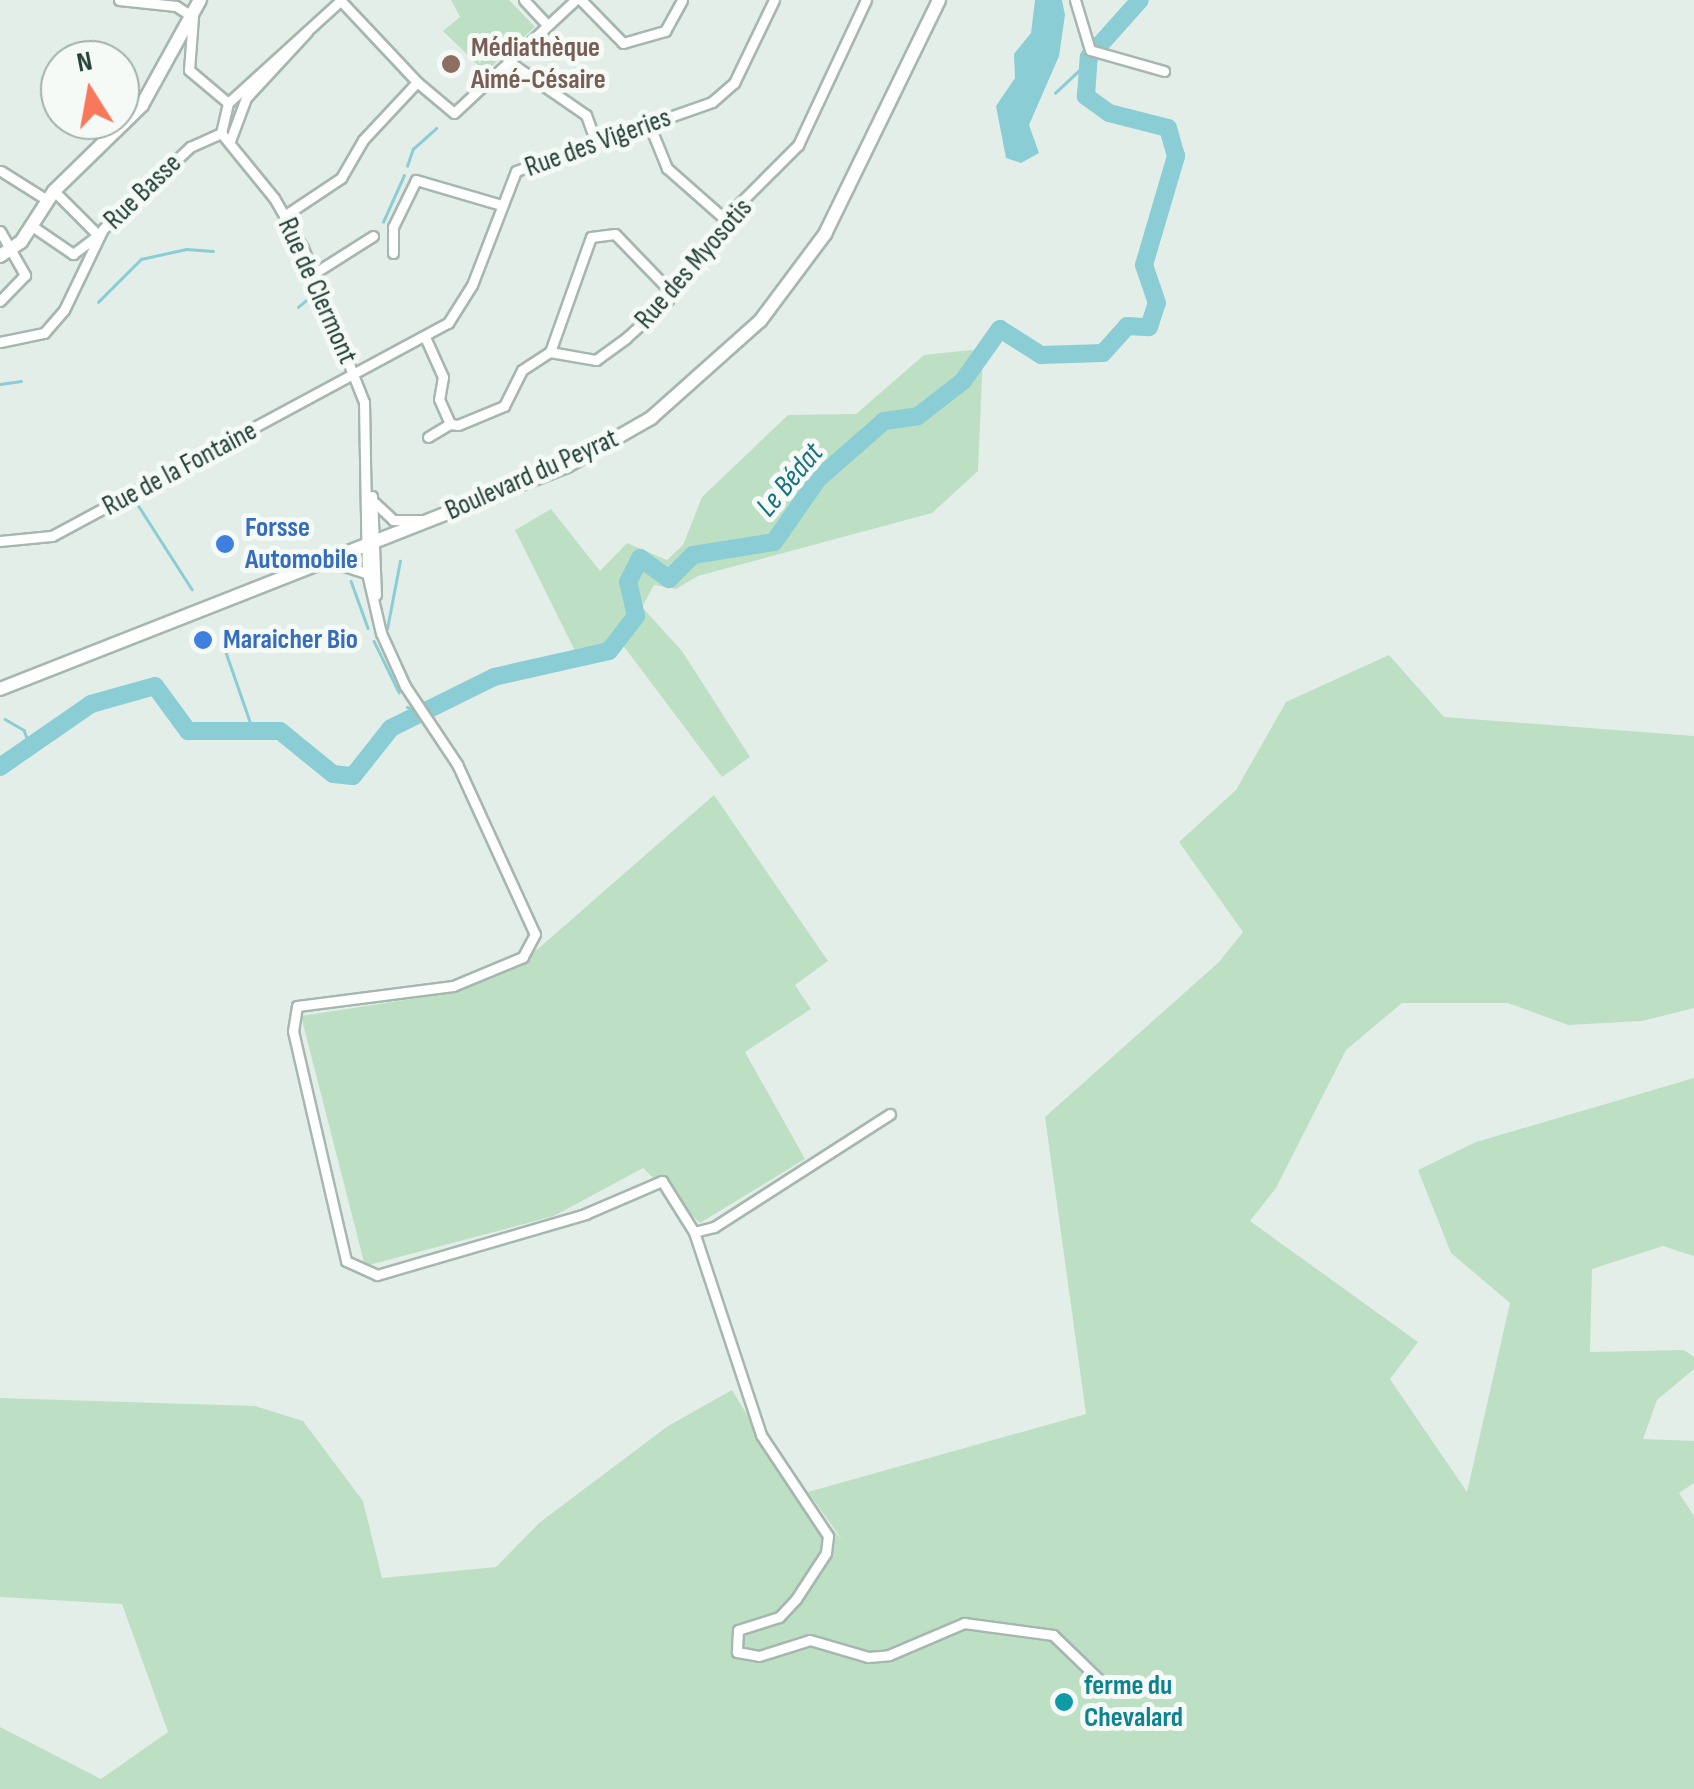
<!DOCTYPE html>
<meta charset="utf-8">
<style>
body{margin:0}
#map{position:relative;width:1694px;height:1789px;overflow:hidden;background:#e4eee9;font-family:"Sofia Sans Condensed",sans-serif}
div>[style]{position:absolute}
.green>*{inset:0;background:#bde0c4}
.water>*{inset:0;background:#8bcdd5}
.stream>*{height:2.5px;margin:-1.25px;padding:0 1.25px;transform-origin:1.25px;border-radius:1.25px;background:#8bcdd5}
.river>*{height:18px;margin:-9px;padding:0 9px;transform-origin:9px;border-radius:9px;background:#8bcdd5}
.roads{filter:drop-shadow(2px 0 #a6b7b0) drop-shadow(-2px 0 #a6b7b0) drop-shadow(0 2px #a6b7b0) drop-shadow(0 -2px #a6b7b0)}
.street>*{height:9px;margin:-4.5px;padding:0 4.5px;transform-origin:4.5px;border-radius:4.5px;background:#fff}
.secondary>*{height:12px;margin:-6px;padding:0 6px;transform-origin:6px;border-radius:6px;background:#fff}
.dots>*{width:28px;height:28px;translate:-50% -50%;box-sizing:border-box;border:5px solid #f5faf7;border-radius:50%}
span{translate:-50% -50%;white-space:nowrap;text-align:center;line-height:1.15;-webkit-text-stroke:10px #f5faf7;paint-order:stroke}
.education-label{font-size:28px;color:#785e54;font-weight:700}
.left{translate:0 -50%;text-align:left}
.street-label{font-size:28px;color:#234137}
.shop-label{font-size:28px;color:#366cbe;font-weight:700}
.culture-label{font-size:28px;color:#0d838f;font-weight:700}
.water-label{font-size:30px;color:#1a7480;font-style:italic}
.north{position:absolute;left:40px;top:40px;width:100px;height:100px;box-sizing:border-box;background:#f5faf7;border:2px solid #a1b0aa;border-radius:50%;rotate:349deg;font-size:28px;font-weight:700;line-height:40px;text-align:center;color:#234137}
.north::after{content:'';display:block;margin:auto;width:35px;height:45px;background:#f7785a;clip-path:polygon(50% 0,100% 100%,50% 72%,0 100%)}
</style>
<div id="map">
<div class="green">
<i style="clip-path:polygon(451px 0,509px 0,535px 27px,485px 72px,443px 31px,460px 17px)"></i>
<i style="clip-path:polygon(971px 350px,983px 353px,978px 471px,932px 513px,698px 576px,676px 589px,654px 585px,642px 607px,682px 651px,750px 757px,722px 777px,622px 644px,603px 662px,580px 661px,515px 530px,551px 509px,600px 571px,627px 543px,667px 560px,683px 545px,702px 497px,788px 415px,856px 414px,924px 355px)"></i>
<i style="clip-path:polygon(1389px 655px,1444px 717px,1694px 736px,1694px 1008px,1642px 1021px,1568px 1025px,1508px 1003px,1402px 1003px,1346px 1050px,1276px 1188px,1250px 1221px,1418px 1342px,1390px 1379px,1467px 1492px,1510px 1303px,1451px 1253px,1418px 1170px,1476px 1142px,1694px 1078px,1694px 1256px,1663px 1246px,1592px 1269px,1590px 1352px,1684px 1350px,1694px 1357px,1694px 1369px,1657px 1400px,1643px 1439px,1694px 1441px,1694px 1483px,1679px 1493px,1694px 1516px,1694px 1789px,0 1789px,0 1727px,101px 1779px,168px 1732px,122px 1604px,0 1597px,0 1398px,255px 1406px,303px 1421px,363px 1501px,382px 1578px,496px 1567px,539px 1523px,668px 1426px,732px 1390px,777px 1464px,843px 1541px,808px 1492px,1086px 1414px,1045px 1117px,1219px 962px,1243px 932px,1179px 842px,1236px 790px,1286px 702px)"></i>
<i style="clip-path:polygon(714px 795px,828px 961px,795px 985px,811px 1009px,745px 1052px,805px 1159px,700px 1223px,643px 1168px,554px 1216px,365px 1266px,301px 1016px,437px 995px,496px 975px,539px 948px)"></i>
</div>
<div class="water">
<i style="clip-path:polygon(1035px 0,1062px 0,1065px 15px,1059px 56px,1029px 125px,1039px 153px,1021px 163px,1006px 158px,996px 106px,1015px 78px,1014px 54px,1031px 33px)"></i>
</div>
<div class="stream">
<i style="left:1055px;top:93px;width:47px;rotate:-43.3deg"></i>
<i style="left:407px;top:166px;width:18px;rotate:-71deg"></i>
<i style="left:413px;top:149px;width:31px;rotate:-42deg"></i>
<i style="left:383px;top:222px;width:51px;rotate:-65.9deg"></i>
<i style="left:362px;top:238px;width:9px;rotate:-36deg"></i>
<i style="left:98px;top:302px;width:61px;rotate:-45deg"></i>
<i style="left:141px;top:259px;width:46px;rotate:-12.5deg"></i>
<i style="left:186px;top:249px;width:27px;rotate:4deg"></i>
<i style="left:298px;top:307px;width:19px;rotate:-39deg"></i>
<i style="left:0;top:384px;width:21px;rotate:-8deg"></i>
<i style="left:138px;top:505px;width:100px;rotate:57.3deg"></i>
<i style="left:351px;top:581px;width:50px;rotate:70.1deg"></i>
<i style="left:387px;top:629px;width:69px;rotate:-79.2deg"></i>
<i style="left:221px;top:638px;width:97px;rotate:70.8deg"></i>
<i style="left:374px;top:641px;width:57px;rotate:63.9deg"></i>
<i style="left:407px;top:707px;width:10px;rotate:24deg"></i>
<i style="left:5px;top:719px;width:22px;rotate:30deg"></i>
<i style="left:24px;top:730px;width:17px;rotate:69deg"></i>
</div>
<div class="river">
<i style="left:0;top:767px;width:111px;rotate:-34.7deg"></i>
<i style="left:91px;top:704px;width:66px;rotate:-15.7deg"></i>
<i style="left:155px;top:686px;width:56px;rotate:53.7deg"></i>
<i style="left:188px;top:731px;width:92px"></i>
<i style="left:280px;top:731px;width:68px;rotate:39.1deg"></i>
<i style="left:333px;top:774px;width:20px;rotate:6deg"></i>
<i style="left:353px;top:776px;width:61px;rotate:-51.6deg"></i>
<i style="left:391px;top:728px;width:115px;rotate:-26.3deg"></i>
<i style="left:494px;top:677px;width:118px;rotate:-12.7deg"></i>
<i style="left:609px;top:651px;width:44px;rotate:-52.4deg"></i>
<i style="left:636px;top:616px;width:35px;rotate:-103deg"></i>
<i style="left:628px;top:582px;width:27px;rotate:-63deg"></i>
<i style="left:640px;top:558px;width:36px;rotate:36deg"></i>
<i style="left:669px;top:579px;width:34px;rotate:-45deg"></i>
<i style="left:693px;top:555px;width:82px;rotate:-9.1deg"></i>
<i style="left:774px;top:542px;width:77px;rotate:-55.1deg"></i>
<i style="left:818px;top:479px;width:88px;rotate:-41.3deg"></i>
<i style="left:884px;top:421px;width:34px;rotate:-8deg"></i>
<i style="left:918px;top:416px;width:57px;rotate:-37.9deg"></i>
<i style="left:963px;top:381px;width:64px;rotate:-54.6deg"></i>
<i style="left:1000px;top:329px;width:49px;rotate:32.4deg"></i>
<i style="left:1041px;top:355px;width:62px;rotate:-1.8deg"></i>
<i style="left:1103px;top:353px;width:36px;rotate:-48deg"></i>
<i style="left:1127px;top:326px;width:22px;rotate:3deg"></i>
<i style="left:1149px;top:327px;width:25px;rotate:-72deg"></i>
<i style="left:1157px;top:303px;width:40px;rotate:-108.9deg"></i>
<i style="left:1144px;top:265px;width:114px;rotate:-73.6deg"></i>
<i style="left:1176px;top:156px;width:29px;rotate:-106deg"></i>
<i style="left:1168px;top:128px;width:61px;rotate:-165.7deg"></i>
<i style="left:1109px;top:113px;width:29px;rotate:-144deg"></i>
<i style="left:1086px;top:96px;width:39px;rotate:-86deg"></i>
<i style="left:1089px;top:57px;width:76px;rotate:-48.2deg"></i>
</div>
<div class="roads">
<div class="street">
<i style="left:119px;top:0;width:57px;rotate:6deg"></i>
<i style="left:176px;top:6px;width:20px;rotate:33deg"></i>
<i style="left:193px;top:17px;width:53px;rotate:94.3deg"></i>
<i style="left:189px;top:70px;width:51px;rotate:40.2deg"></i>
<i style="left:228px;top:103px;width:31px;rotate:103deg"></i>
<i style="left:221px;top:133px;width:84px;rotate:50.8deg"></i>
<i style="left:274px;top:198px;width:58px;rotate:59.9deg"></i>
<i style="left:303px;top:248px;width:166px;rotate:68.4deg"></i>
<i style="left:364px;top:402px;width:171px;rotate:89deg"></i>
<i style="left:367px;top:573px;width:62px;rotate:76.9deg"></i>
<i style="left:381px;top:633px;width:58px;rotate:65.6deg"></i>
<i style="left:405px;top:686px;width:94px;rotate:56.3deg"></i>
<i style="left:457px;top:764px;width:187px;rotate:65.4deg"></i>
<i style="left:535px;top:934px;width:26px;rotate:118deg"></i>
<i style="left:523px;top:957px;width:76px;rotate:157.5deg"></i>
<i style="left:453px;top:986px;width:157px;rotate:172.7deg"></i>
<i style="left:297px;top:1006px;width:25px;rotate:99deg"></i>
<i style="left:293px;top:1031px;width:236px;rotate:77deg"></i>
<i style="left:346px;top:1261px;width:34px;rotate:24deg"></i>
<i style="left:377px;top:1275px;width:217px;rotate:-16.3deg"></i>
<i style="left:585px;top:1214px;width:84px;rotate:-23.2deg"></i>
<i style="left:662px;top:1181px;width:60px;rotate:57.9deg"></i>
<i style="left:694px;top:1232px;width:214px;rotate:71.7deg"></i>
<i style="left:761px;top:1435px;width:121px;rotate:56.4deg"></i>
<i style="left:828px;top:1536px;width:17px;rotate:97deg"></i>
<i style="left:826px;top:1553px;width:55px;rotate:123.1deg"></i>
<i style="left:796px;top:1599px;width:25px;rotate:133deg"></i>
<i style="left:779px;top:1617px;width:43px;rotate:162.4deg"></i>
<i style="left:738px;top:1630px;width:22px;rotate:93deg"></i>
<i style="left:737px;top:1652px;width:22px;rotate:10deg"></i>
<i style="left:759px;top:1656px;width:53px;rotate:-17.4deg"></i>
<i style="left:810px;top:1640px;width:60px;rotate:16.3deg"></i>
<i style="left:868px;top:1657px;width:21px;rotate:-5deg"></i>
<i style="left:889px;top:1655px;width:82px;rotate:-23.1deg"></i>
<i style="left:964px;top:1623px;width:90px;rotate:7.7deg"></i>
<i style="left:1053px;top:1635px;width:78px;rotate:44deg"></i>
<i style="left:524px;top:0;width:34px;rotate:47deg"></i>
<i style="left:581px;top:0;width:60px;rotate:45.7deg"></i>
<i style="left:623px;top:43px;width:44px;rotate:-15.9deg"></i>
<i style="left:665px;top:31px;width:35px;rotate:-61deg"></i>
<i style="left:1075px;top:0;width:52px;rotate:73.3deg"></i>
<i style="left:1090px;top:50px;width:77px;rotate:15.8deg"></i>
<i style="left:341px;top:1px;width:111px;rotate:46.8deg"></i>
<i style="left:508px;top:61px;width:95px;rotate:34.7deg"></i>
<i style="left:586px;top:115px;width:27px;rotate:70deg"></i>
<i style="left:417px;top:82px;width:48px;rotate:40deg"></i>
<i style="left:454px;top:113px;width:166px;rotate:-43deg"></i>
<i style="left:228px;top:103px;width:153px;rotate:-42.3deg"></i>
<i style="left:649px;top:124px;width:48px;rotate:67.8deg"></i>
<i style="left:667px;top:168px;width:80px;rotate:41.5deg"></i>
<i style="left:230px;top:141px;width:46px;rotate:-69.6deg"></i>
<i style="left:246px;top:98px;width:90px;rotate:-47.3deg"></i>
<i style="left:1px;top:171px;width:54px;rotate:32.2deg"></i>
<i style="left:284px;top:216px;width:69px;rotate:-33.7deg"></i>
<i style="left:341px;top:178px;width:44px;rotate:-59.9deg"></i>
<i style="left:363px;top:140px;width:79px;rotate:-47deg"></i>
<i style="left:32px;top:226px;width:50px;rotate:34.3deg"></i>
<i style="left:73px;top:254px;width:31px;rotate:-37deg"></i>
<i style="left:98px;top:235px;width:62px;rotate:-135deg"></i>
<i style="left:0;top:231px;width:51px;rotate:60.4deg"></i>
<i style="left:25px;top:275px;width:36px;rotate:134deg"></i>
<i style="left:393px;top:253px;width:26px;rotate:-90deg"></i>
<i style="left:393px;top:227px;width:52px;rotate:-63.9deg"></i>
<i style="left:416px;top:180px;width:85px;rotate:16.3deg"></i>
<i style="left:313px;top:274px;width:71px;rotate:-32.3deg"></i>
<i style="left:425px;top:337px;width:44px;rotate:65.8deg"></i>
<i style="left:443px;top:377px;width:22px;rotate:100deg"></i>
<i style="left:439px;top:399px;width:27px;rotate:66deg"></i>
<i style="left:450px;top:424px;width:8px;rotate:7deg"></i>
<i style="left:458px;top:425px;width:50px;rotate:-22.4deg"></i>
<i style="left:504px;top:406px;width:40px;rotate:-63.4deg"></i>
<i style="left:522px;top:370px;width:33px;rotate:-33deg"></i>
<i style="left:550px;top:352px;width:47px;rotate:9.9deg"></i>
<i style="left:596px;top:360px;width:37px;rotate:-36deg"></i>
<i style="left:626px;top:338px;width:57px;rotate:-42.1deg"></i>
<i style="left:668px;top:300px;width:10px;rotate:-84deg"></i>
<i style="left:669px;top:290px;width:78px;rotate:-45deg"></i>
<i style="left:724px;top:235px;width:27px;rotate:-70deg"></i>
<i style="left:733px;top:210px;width:92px;rotate:-45deg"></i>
<i style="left:798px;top:145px;width:160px;rotate:-64.9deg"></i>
<i style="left:0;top:342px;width:45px;rotate:-11.6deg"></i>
<i style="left:44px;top:333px;width:30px;rotate:-49deg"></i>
<i style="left:64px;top:310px;width:90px;rotate:-64.3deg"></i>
<i style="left:103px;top:229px;width:120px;rotate:-43.3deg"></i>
<i style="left:190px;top:147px;width:34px;rotate:-24deg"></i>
<i style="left:550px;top:352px;width:122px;rotate:-70.4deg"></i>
<i style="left:591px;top:237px;width:24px;rotate:-7deg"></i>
<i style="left:615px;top:234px;width:78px;rotate:46deg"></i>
<i style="left:428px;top:437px;width:26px;rotate:-31deg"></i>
<i style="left:372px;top:496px;width:99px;rotate:87.7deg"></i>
<i style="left:375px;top:503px;width:25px;rotate:43deg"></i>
<i style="left:393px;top:520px;width:28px"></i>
<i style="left:0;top:541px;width:52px;rotate:-5.5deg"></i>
<i style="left:52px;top:536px;width:450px;rotate:-28.3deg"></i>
<i style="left:448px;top:323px;width:45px;rotate:-57.7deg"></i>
<i style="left:472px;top:285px;width:122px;rotate:-68.9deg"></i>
<i style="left:516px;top:171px;width:208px;rotate:-19.4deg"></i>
<i style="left:712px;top:102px;width:29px;rotate:-41deg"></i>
<i style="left:734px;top:83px;width:92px;rotate:-64.3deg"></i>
<i style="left:329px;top:561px;width:40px;rotate:18deg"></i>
<i style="left:694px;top:1232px;width:21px;rotate:-14deg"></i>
<i style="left:714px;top:1227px;width:209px;rotate:-32.7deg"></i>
</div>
<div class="secondary">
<i style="left:0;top:256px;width:25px;rotate:-34deg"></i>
<i style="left:21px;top:242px;width:61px;rotate:-57.1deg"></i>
<i style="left:54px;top:191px;width:123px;rotate:-44.3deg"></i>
<i style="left:142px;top:105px;width:120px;rotate:-61.1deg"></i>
<i style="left:0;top:689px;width:609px;rotate:-21.47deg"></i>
<i style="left:567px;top:466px;width:97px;rotate:-29.7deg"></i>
<i style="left:651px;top:418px;width:146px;rotate:-41.7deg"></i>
<i style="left:760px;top:321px;width:109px;rotate:-53.2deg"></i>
<i style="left:825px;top:234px;width:260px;rotate:-64deg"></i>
</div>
</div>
<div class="dots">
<i style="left:451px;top:64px;background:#8d6e63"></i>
<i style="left:225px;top:544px;background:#3f7fe0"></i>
<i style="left:203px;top:640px;background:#3f7fe0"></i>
<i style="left:1064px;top:1702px;background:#0f9aa8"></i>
</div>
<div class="education-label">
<span class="left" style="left:471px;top:64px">Médiathèque<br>Aimé-Césaire</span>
</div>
<div class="street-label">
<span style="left:598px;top:143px;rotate:-20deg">Rue des Vigeries</span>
<span style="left:143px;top:192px;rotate:-44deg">Rue Basse</span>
<span style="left:694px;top:264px;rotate:-49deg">Rue des Myosotis</span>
<span style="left:317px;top:291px;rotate:66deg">Rue de Clermont</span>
<span style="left:180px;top:469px;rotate:-28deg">Rue de la Fontaine</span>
<span style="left:532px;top:475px;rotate:-24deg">Boulevard du Peyrat</span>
</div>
<div class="shop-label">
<span class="left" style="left:245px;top:544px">Forsse<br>Automobile</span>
<span class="left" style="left:223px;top:640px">Maraicher Bio</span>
</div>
<div class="culture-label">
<span class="left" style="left:1084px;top:1702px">ferme du<br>Chevalard</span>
</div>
<div class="water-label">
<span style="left:790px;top:480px;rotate:-50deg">Le Bédat</span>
</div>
<div class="north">N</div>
</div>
